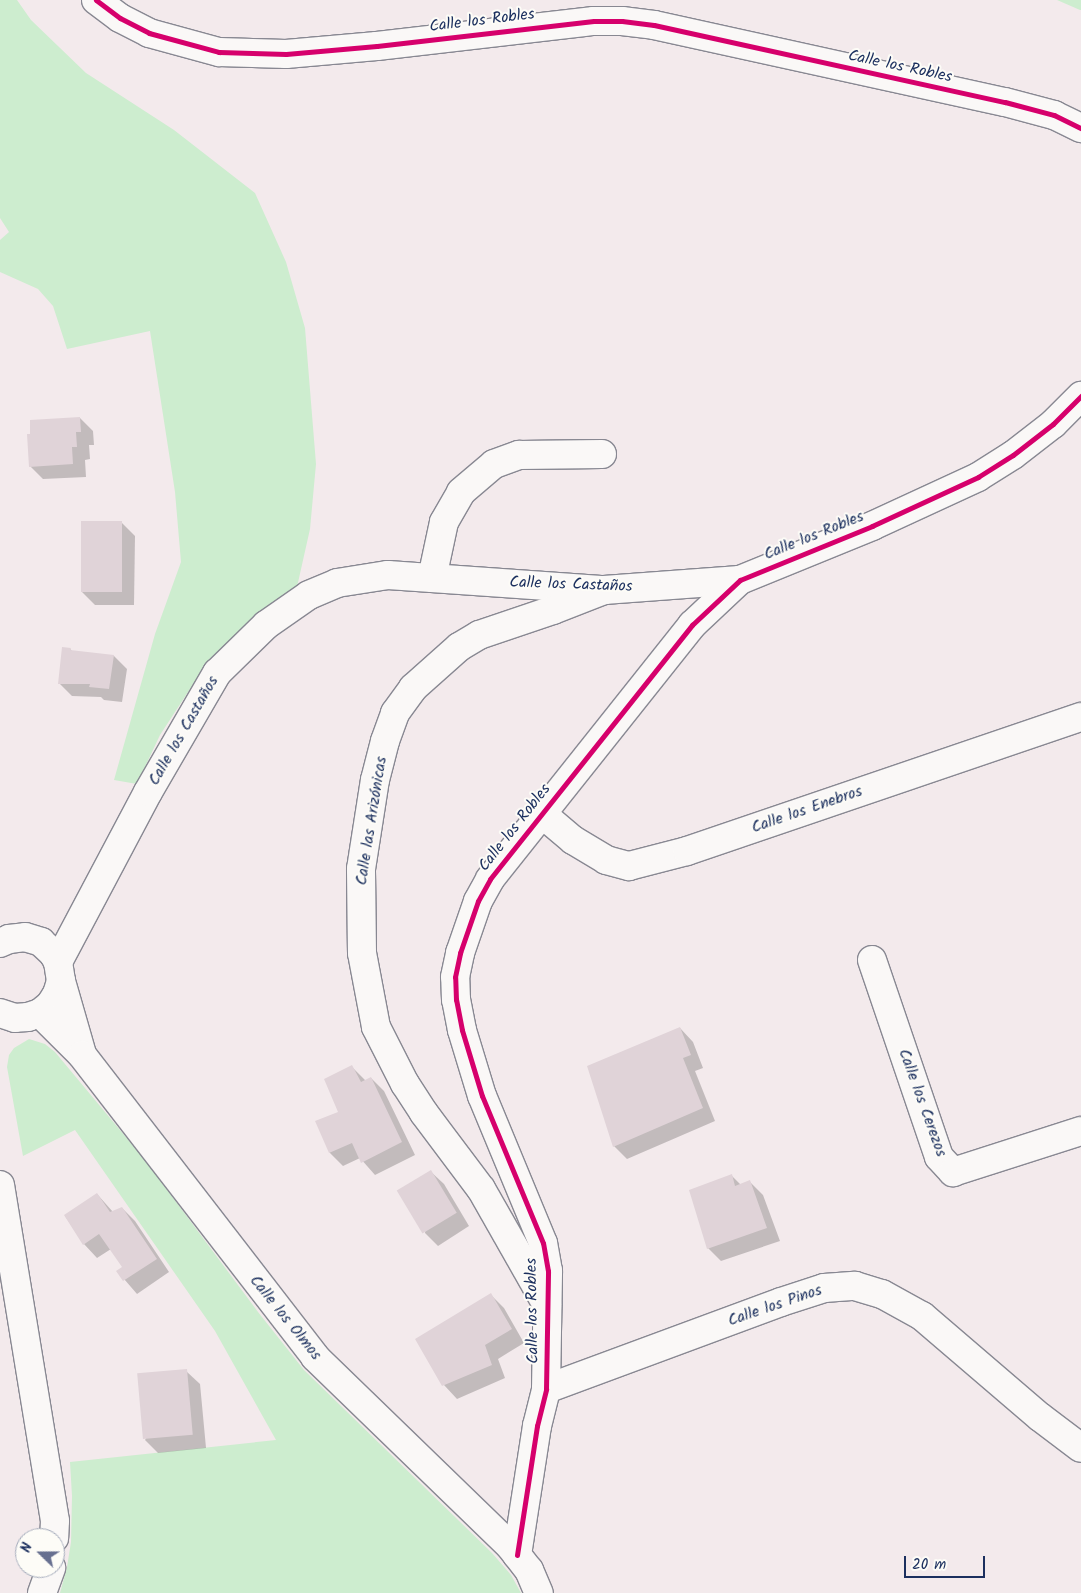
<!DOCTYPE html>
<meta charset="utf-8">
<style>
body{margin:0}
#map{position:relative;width:1081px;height:1593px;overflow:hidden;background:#f3eaec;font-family:Kalam,sans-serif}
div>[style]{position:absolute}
.green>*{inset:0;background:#cdedcf}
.shadow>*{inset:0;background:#0003}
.building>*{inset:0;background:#e0d3d8;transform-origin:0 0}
.roads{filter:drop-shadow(1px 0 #888892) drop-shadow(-1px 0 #888892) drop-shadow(0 1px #888892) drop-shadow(0 -1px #888892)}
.minor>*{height:28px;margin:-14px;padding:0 14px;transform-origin:14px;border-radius:14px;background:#faf8f7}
.cycleway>*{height:5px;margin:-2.5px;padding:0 2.5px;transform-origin:2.5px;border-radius:2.5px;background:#d6006c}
span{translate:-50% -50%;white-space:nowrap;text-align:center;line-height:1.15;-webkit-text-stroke:4px #fdfcf7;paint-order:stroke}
.street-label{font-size:16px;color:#1b2f5e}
.north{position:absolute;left:15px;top:1528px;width:50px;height:50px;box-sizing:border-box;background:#fdfcf7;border:1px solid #a3aaba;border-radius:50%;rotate:292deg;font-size:14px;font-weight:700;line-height:20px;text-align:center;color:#1b2f5e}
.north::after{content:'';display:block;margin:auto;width:18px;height:22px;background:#677090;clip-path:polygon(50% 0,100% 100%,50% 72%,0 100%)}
.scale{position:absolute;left:904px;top:1556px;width:81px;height:22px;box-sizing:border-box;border:2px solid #1b2f5e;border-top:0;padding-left:6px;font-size:15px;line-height:18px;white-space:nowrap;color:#1b2f5e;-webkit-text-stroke:4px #fdfcf7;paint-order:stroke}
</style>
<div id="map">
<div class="green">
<i style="clip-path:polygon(0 0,17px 0,31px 20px,86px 73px,174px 130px,255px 193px,286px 262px,305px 328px,316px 464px,310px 529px,297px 587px,227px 647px,190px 689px,160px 735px,137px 784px,114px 780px,155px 634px,181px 562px,175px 492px,150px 331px,67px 349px,53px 306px,38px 289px,0 272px,0 240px,9px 232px,0 218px)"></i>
<i style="clip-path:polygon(1057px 0,1081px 0,1081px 10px,1080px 10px)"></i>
<i style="clip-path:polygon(29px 1039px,45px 1044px,55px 1052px,145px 1160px,258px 1312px,304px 1370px,492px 1553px,511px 1575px,521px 1593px,60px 1593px,67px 1567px,71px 1542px,72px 1496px,70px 1462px,276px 1440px,215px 1331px,75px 1130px,23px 1156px,7px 1067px,9px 1055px,14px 1048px)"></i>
</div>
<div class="shadow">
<i style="clip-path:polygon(80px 418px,93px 431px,94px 445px,89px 445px,90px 459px,85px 460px,86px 477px,43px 479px,30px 466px)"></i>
<i style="clip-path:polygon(122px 523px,135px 536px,134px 605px,95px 605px,82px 592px)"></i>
<i style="clip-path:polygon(70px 649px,73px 652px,114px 656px,127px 669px,122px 702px,104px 700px,101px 697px,72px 696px,59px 683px)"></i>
<i style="clip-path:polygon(680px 1028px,693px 1042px,703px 1068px,695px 1071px,715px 1121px,627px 1159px,614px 1146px)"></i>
<i style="clip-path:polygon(352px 1067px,366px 1081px,371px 1078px,384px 1091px,415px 1155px,375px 1175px,360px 1158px,343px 1166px,330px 1153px,317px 1122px,339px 1113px)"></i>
<i style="clip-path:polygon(430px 1171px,444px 1184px,469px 1226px,438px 1246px,425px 1233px)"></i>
<i style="clip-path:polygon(732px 1176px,741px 1185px,750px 1182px,763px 1195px,780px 1241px,721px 1261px,708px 1248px)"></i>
<i style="clip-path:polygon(97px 1194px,113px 1212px,122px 1208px,135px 1221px,169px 1272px,137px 1294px,118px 1272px,124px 1268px,111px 1249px,97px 1258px,84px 1244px,65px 1216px)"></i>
<i style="clip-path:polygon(491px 1295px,504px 1308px,524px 1343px,498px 1359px,505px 1378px,457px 1399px,444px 1385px,417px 1340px)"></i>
<i style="clip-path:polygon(186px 1371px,200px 1384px,206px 1448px,158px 1453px,145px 1440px)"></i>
</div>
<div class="building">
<i style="clip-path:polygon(80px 417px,81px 432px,76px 432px,77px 447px,72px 447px,73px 464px,29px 467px,27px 434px,30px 434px,30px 420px)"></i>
<i style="left:81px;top:521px;width:41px;height:71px"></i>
<i style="clip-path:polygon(62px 647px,71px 648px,70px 650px,114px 655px,109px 689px,89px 687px,90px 684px,58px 684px)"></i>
<i style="clip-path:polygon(680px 1027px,691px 1055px,683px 1058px,703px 1108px,613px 1147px,587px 1066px)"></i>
<i style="clip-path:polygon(352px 1065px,361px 1082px,371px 1077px,402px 1142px,361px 1163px,352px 1143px,329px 1153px,315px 1121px,338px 1112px,324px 1079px)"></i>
<i style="left:431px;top:1170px;width:50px;height:40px;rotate:59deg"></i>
<i style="clip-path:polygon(732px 1174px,735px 1186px,750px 1180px,767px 1228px,707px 1249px,689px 1190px)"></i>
<i style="clip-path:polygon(97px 1193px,110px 1212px,122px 1207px,157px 1259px,123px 1281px,116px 1271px,122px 1267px,99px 1234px,83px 1245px,64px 1215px)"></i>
<i style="clip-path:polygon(491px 1293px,512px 1329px,485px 1345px,492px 1365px,442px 1386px,415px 1339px)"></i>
<i style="left:187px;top:1369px;width:66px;height:50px;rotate:85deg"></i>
</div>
<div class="roads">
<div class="minor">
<i style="left:96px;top:0;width:30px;rotate:37deg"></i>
<i style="left:120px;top:18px;width:33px;rotate:27deg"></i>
<i style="left:149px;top:33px;width:73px;rotate:15.2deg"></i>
<i style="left:219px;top:52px;width:67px;rotate:1.7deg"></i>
<i style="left:286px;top:54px;width:91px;rotate:-5deg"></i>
<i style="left:377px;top:46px;width:218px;rotate:-6.6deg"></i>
<i style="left:594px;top:21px;width:28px"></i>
<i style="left:622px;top:21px;width:32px;rotate:7deg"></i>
<i style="left:654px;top:25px;width:359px;rotate:12.4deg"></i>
<i style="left:1005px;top:102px;width:51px;rotate:14.9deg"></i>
<i style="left:1054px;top:115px;width:30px;rotate:26deg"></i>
<i style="left:432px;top:578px;width:57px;rotate:-77.9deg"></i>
<i style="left:444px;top:522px;width:34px;rotate:-60deg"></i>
<i style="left:461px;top:492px;width:43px;rotate:-40.3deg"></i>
<i style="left:494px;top:464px;width:27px;rotate:-20deg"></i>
<i style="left:519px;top:455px;width:83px;rotate:-0.7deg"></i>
<i style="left:541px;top:813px;width:42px;rotate:40.2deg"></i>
<i style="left:573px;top:840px;width:39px;rotate:31deg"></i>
<i style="left:606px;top:860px;width:24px;rotate:15deg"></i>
<i style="left:629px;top:866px;width:60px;rotate:-14.5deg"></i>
<i style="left:687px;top:851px;width:416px;rotate:-18.8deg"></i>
<i style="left:0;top:943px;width:10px;rotate:-24deg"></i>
<i style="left:9px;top:939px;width:16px;rotate:-7deg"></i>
<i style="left:25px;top:937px;width:17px;rotate:17deg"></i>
<i style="left:41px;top:942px;width:16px;rotate:43deg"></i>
<i style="left:53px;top:953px;width:10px;rotate:61deg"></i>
<i style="left:58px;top:962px;width:19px;rotate:81deg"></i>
<i style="left:61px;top:981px;width:14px;rotate:107deg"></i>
<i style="left:57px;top:994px;width:13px;rotate:122deg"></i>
<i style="left:50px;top:1005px;width:13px;rotate:141deg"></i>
<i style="left:40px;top:1013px;width:13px;rotate:162deg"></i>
<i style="left:28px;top:1017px;width:13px;rotate:176deg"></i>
<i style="left:15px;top:1018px;width:16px;rotate:-162deg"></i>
<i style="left:872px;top:960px;width:208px;rotate:71.2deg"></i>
<i style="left:939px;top:1157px;width:21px;rotate:47deg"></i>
<i style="left:953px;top:1172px;width:134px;rotate:-17.8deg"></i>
<i style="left:58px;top:962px;width:192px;rotate:-62.1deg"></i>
<i style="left:148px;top:792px;width:138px;rotate:-59.9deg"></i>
<i style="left:217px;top:673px;width:69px;rotate:-44.4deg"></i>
<i style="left:266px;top:625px;width:52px;rotate:-34.9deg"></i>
<i style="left:309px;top:595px;width:30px;rotate:-23deg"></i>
<i style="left:337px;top:583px;width:52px;rotate:-8.9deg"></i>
<i style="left:388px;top:575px;width:217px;rotate:4deg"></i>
<i style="left:604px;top:590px;width:136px;rotate:-4.2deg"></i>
<i style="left:61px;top:981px;width:76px;rotate:74deg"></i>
<i style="left:40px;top:1013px;width:59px;rotate:45deg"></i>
<i style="left:82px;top:1055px;width:381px;rotate:52.3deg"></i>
<i style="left:315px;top:1357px;width:272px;rotate:44.1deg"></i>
<i style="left:510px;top:1546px;width:31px;rotate:52deg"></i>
<i style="left:529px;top:1570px;width:25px;rotate:67deg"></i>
<i style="left:0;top:1185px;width:340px;rotate:80.7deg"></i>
<i style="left:55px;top:1521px;width:17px;rotate:93deg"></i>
<i style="left:547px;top:1305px;width:133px;rotate:-119.6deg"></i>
<i style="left:481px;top:1189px;width:95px;rotate:-126.9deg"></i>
<i style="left:424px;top:1113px;width:35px;rotate:-123deg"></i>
<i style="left:405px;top:1084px;width:64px;rotate:-117deg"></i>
<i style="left:376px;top:1027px;width:75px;rotate:-100.7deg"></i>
<i style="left:362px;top:953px;width:84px;rotate:-90.7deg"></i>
<i style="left:361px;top:869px;width:90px;rotate:-81.1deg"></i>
<i style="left:375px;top:780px;width:40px;rotate:-75.6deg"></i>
<i style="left:385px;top:741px;width:30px;rotate:-70deg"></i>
<i style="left:395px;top:713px;width:31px;rotate:-54deg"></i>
<i style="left:413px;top:688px;width:62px;rotate:-41.7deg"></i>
<i style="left:459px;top:647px;width:23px;rotate:-31deg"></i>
<i style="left:479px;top:635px;width:78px;rotate:-18.7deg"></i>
<i style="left:553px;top:610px;width:55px;rotate:-21.4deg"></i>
<i style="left:546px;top:1389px;width:251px;rotate:-20.3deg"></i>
<i style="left:781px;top:1302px;width:45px;rotate:-18deg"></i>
<i style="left:824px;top:1288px;width:31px;rotate:-4deg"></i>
<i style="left:855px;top:1286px;width:28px;rotate:17deg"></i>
<i style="left:882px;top:1294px;width:46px;rotate:28.8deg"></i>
<i style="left:922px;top:1316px;width:155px;rotate:40.6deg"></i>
<i style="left:1040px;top:1417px;width:51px;rotate:37.1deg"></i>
<i style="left:517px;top:1555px;width:131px;rotate:-81.2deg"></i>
<i style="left:537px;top:1426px;width:38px;rotate:-76deg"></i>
<i style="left:546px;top:1389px;width:118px;rotate:-89deg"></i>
<i style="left:548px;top:1271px;width:28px;rotate:-100deg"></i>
<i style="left:543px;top:1243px;width:159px;rotate:-112.5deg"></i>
<i style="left:482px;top:1096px;width:69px;rotate:-106.9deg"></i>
<i style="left:462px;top:1030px;width:31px;rotate:-101deg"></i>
<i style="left:456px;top:1000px;width:23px;rotate:-92deg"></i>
<i style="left:455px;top:977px;width:25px;rotate:-78deg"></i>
<i style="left:460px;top:953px;width:55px;rotate:-70.9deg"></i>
<i style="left:478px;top:901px;width:25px;rotate:-61deg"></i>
<i style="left:490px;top:879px;width:325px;rotate:-51.5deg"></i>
<i style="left:692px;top:625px;width:66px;rotate:-43.2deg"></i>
<i style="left:740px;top:580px;width:143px;rotate:-22.2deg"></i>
<i style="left:872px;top:526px;width:117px;rotate:-24.8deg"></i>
<i style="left:978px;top:477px;width:41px;rotate:-32.2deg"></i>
<i style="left:1013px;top:455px;width:51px;rotate:-37.8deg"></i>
<i style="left:1053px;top:424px;width:40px;rotate:-45deg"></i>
<i style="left:42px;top:1593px;width:27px;rotate:-70deg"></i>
</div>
</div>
<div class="cycleway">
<i style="left:96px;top:0;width:30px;rotate:37deg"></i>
<i style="left:120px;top:18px;width:33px;rotate:27deg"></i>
<i style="left:149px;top:33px;width:73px;rotate:15.2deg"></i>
<i style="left:219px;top:52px;width:67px;rotate:1.7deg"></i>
<i style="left:286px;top:54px;width:91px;rotate:-5deg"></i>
<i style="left:377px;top:46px;width:218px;rotate:-6.6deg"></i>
<i style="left:594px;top:21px;width:28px"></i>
<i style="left:622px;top:21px;width:32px;rotate:7deg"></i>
<i style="left:654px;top:25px;width:359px;rotate:12.4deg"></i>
<i style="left:1005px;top:102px;width:51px;rotate:14.9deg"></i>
<i style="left:1054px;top:115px;width:30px;rotate:26deg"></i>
<i style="left:517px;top:1555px;width:131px;rotate:-81.2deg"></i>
<i style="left:537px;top:1426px;width:38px;rotate:-76deg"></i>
<i style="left:546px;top:1389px;width:118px;rotate:-89deg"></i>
<i style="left:548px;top:1271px;width:28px;rotate:-100deg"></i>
<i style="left:543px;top:1243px;width:159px;rotate:-112.5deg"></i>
<i style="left:482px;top:1096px;width:69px;rotate:-106.9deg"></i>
<i style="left:462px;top:1030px;width:31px;rotate:-101deg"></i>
<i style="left:456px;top:1000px;width:23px;rotate:-92deg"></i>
<i style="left:455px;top:977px;width:25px;rotate:-78deg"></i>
<i style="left:460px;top:953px;width:55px;rotate:-70.9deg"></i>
<i style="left:478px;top:901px;width:25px;rotate:-61deg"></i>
<i style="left:490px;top:879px;width:325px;rotate:-51.5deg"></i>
<i style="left:692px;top:625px;width:66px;rotate:-43.2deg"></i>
<i style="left:740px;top:580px;width:143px;rotate:-22.2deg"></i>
<i style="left:872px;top:526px;width:117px;rotate:-24.8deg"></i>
<i style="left:978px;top:477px;width:41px;rotate:-32.2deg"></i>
<i style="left:1013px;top:455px;width:51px;rotate:-37.8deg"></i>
<i style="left:1053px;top:424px;width:40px;rotate:-45deg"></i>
</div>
<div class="street-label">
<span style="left:482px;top:21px;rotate:-7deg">Calle los Robles</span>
<span style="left:900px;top:67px;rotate:12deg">Calle los Robles</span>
<span style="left:814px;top:536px;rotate:-22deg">Calle los Robles</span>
<span style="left:571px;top:585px;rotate:2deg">Calle los Castaños</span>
<span style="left:184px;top:731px;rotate:-60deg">Calle los Castaños</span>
<span style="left:807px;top:810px;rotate:-19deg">Calle los Enebros</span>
<span style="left:372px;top:821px;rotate:-81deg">Calle las Arizónicas</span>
<span style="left:515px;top:828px;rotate:-52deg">Calle los Robles</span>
<span style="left:922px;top:1103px;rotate:70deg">Calle los Cerezos</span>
<span style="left:775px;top:1306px;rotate:-19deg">Calle los Pinos</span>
<span style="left:533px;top:1311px;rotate:-91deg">Calle los Robles</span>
<span style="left:285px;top:1318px;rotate:51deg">Calle los Olmos</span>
</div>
<div class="north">N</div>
<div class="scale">20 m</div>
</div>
